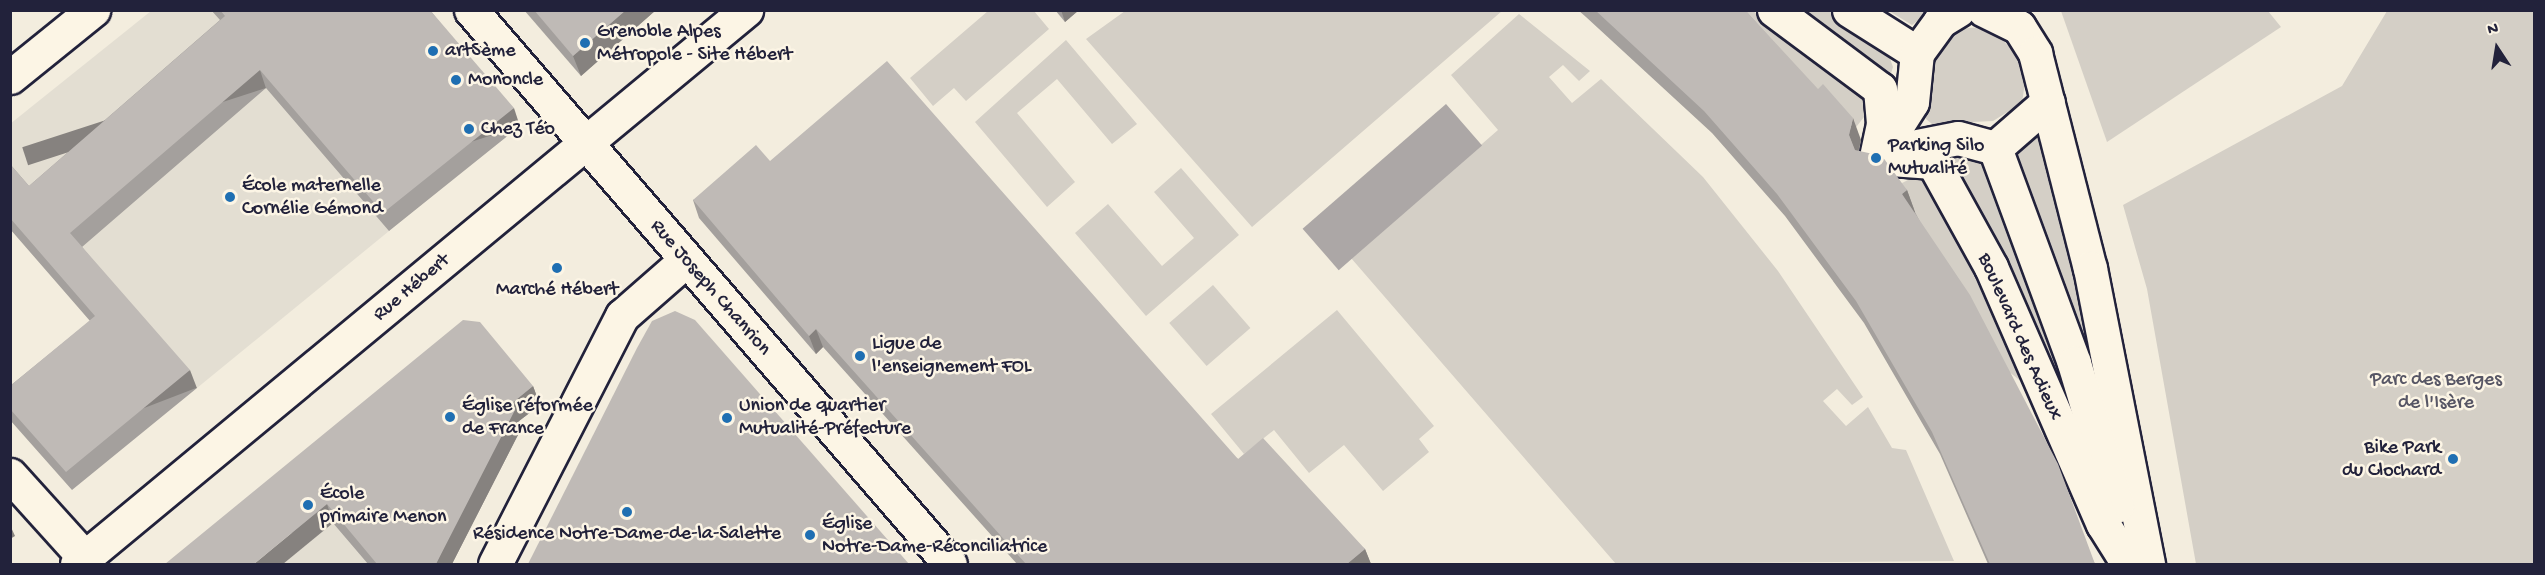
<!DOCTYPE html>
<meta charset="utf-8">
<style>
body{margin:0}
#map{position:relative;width:2545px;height:575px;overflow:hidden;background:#f3edde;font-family:"Gochi Hand",sans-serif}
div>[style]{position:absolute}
.built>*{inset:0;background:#e3ded2}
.green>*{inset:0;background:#d4cfc6;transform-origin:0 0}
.water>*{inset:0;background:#aca7a6;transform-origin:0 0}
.roads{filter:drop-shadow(2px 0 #22223b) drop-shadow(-2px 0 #22223b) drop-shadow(0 2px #22223b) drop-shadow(0 -2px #22223b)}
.minor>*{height:33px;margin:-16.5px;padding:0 16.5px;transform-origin:16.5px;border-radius:16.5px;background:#fcf5e5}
.wall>*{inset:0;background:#a4a09d}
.shaded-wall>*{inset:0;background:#86827f;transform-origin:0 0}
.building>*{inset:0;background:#bfbab6}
.dots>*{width:16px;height:16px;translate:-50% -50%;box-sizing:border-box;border:3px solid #fcf5e5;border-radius:50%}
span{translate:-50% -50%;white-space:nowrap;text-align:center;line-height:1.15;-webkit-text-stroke:5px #fcf5e5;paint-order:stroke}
.poi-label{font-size:20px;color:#22223b}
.left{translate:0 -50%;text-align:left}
.right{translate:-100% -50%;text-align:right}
.street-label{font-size:20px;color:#22223b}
.park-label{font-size:20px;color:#575665}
.frame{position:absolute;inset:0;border:12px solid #22223b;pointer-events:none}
.north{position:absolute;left:2467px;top:18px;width:60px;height:60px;-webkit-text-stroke:4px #fcf5e5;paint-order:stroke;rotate:348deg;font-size:16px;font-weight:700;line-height:24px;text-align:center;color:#22223b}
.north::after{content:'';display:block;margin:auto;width:21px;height:27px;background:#22223b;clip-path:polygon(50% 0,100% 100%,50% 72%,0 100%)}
</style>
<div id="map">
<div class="built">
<i style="clip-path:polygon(151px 11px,282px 11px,438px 191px,197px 388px,11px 174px,10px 124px)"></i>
<i style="clip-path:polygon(304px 475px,398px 564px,194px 564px)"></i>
</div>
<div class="green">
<i style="clip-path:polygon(988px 11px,1034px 11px,1049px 29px,966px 101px,954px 88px,933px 106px,910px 78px)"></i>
<i style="clip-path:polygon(1125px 11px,1125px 10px,1502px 11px,1252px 227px,1086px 39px)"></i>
<i style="clip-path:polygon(1730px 11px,1753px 11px,1863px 93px,1864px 117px,1853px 131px)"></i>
<i style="clip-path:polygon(1792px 11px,1837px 11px,1883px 39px,1893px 67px,1887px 86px)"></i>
<i style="clip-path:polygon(1889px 11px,1931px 11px,1912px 25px)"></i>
<i style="clip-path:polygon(2061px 11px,2268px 11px,2281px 27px,2107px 142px)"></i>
<i style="clip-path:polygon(2387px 11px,2534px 11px,2534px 564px,2196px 564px,2147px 289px,2123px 205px,2342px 86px)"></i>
<i style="clip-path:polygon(1519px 14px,1590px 71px,1579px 81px,1563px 65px,1549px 77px,1572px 103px,1601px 79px,1703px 177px,1778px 271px,1863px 397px,1852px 405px,1837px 389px,1823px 401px,1846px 426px,1868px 407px,1892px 448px,1906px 450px,1954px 561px,1616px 564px,1351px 258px,1498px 130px,1451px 75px)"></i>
<i style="clip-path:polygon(1981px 27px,1997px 34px,2015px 53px,2026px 75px,2022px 103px,1993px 121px,1932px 124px,1926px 119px,1926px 93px,1941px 40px,1958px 29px)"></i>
<i style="clip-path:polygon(1066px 40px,1137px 124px,1112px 144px,1057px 79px,1017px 113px,1075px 182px,1047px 207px,975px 122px)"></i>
<i style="clip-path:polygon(2038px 134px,2112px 423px,2012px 154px)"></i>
<i style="clip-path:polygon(1942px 151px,1984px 161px,2084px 434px)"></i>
<i style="clip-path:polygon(1181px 168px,1239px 235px,1146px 316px,1075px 233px,1108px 204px,1162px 266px,1194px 238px,1154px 192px)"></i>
<i style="clip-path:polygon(1912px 178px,1929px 183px,2027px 386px,2008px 371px,1910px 216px,1915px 211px,1896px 186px)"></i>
<i style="left:1213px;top:285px;width:57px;height:58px;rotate:49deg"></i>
<i style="clip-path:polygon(1337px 310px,1434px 426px,1419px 439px,1429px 452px,1383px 491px,1344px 445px,1309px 473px,1274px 430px,1244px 454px,1211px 414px)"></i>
</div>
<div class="water">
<i style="left:1446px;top:104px;width:55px;height:190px;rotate:49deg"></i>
</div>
<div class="roads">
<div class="minor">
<i style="left:471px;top:10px;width:732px;rotate:49.15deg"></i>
<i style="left:1774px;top:10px;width:132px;rotate:36.7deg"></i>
<i style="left:1880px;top:89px;width:35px;rotate:85deg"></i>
<i style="left:1883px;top:124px;width:35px;rotate:102deg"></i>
<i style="left:1849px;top:10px;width:80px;rotate:32.3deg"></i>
<i style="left:1984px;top:10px;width:39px;rotate:26deg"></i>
<i style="left:2019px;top:27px;width:31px;rotate:58deg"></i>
<i style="left:2035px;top:53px;width:222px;rotate:75.7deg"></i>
<i style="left:2090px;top:268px;width:302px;rotate:78.9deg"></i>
<i style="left:10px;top:77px;width:107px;rotate:-38.9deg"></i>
<i style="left:1995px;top:148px;width:229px;rotate:69.8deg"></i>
<i style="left:2074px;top:363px;width:149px;rotate:73.3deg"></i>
<i style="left:1995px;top:148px;width:70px;rotate:-41deg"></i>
<i style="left:1897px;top:150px;width:62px;rotate:-11.1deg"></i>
<i style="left:1958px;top:138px;width:38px;rotate:15deg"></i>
<i style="left:1880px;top:152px;width:59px;rotate:-57.4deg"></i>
<i style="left:1912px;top:102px;width:49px;rotate:-84.2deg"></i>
<i style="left:1917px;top:53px;width:39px;rotate:-54deg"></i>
<i style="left:1940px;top:21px;width:21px;rotate:-31deg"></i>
<i style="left:1876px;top:158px;width:57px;rotate:4deg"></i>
<i style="left:1933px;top:162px;width:120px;rotate:61.1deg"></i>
<i style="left:1991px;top:267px;width:280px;rotate:66.5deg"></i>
<i style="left:2103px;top:524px;width:47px;rotate:58deg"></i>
<i style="left:10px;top:475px;width:112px;rotate:47.9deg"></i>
<i style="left:77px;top:564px;width:869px;rotate:-39.63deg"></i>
<i style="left:495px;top:564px;width:279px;rotate:-62.9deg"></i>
<i style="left:622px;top:316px;width:85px;rotate:-41.2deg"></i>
</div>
</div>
<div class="wall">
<i style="clip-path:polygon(211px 10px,430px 10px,520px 126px,389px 231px,266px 88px,82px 247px,197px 388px,72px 490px,10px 420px,10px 386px,90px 321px,10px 229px,10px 164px,29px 186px,220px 20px)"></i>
<i style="clip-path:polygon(524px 10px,656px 10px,581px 76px)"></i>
<i style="clip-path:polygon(1055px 10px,1079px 10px,1065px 22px)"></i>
<i style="clip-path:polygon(1578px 10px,1745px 10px,1861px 140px,1859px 151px,1907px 190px,1915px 212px,2095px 564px,1988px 564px,1940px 454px,1864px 323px,1785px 216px,1712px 133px,1586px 17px)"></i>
<i style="clip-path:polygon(770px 161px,1238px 459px,1365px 549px,1371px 564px,1017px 564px,823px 347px,816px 354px,699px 218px,693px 200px)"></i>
<i style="clip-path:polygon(533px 386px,540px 405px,519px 421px,521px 429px,452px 564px,368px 564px,333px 523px,165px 564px)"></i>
</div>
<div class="shaded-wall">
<i style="clip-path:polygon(626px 10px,656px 10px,581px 76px,573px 56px)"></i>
<i style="clip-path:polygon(1061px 10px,1079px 10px,1065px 22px)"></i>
<i style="left:260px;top:70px;width:19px;height:250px;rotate:72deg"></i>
<i style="left:514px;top:108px;width:19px;height:168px;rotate:72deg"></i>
<i style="clip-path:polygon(1853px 118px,1861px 140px,1857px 157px,1849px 135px)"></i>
<i style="clip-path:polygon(1907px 190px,1915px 212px,1910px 216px,1902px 194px)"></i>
<i style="clip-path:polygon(816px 329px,823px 347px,816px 354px,809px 336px)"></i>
<i style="left:190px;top:370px;width:19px;height:161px;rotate:69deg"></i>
<i style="clip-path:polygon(533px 386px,540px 405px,519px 421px,521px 429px,452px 564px,436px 564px,511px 404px)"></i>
<i style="clip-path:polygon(327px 504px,333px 523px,283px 564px,254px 564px)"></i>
<i style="clip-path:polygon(10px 525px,15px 536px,10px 539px)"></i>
<i style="clip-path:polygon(1365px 549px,1371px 564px,1347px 564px)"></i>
</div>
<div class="building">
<i style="clip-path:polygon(220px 10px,430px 10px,514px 108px,383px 213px,260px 70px,70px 233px,190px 370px,66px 472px,10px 409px,10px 386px,95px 316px,10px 218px,10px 164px,29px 186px,225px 16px)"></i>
<i style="clip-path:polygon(534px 10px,626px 10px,573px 56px)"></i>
<i style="clip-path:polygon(1595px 10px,1745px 10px,1818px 89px,1823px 84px,1853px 118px,1849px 135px,1855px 150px,1882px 156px,1907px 190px,1902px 194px,1970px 295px,2058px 464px,2095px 564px,1990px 564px,1932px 432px,1856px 301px,1777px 194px,1704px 111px)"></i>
<i style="clip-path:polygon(887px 61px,1238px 459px,1263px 438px,1365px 549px,1347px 564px,1026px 564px,816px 329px,809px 336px,693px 200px,756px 145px,770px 161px)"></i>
<i style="clip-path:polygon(675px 311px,695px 320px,909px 564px,528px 564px,637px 348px,652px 321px)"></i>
<i style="clip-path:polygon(463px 320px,480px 322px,533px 386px,511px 404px,515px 410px,436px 564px,377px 564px,327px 504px,254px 564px,165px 564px)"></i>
</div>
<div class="dots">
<i style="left:585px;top:43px;background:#1f6fb2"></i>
<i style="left:433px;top:51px;background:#1f6fb2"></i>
<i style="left:456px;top:80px;background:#1f6fb2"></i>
<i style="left:469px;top:129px;background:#1f6fb2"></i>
<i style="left:1876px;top:158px;background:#1f6fb2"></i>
<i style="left:230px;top:197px;background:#1f6fb2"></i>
<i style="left:557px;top:268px;background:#1f6fb2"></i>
<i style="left:860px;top:356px;background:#1f6fb2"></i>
<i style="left:450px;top:417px;background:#1f6fb2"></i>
<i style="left:727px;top:418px;background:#1f6fb2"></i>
<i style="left:2453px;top:459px;background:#1f6fb2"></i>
<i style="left:308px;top:505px;background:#1f6fb2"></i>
<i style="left:627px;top:512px;background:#1f6fb2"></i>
<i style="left:810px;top:535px;background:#1f6fb2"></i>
</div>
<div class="poi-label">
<span class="left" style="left:597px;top:44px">Grenoble Alpes<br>Métropole - Site Hébert</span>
<span class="left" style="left:445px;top:51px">artSème</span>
<span class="left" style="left:468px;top:80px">Mononcle</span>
<span class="left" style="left:481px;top:129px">Chez Téo</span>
<span class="left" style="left:1888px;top:158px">Parking Silo<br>Mutualité</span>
<span class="left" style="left:242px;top:198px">École maternelle<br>Cornélie Gémond</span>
<span style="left:557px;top:290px">Marché Hébert</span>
<span class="left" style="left:872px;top:356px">Ligue de<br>l'enseignement FOL</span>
<span class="left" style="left:462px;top:418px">Église réformée<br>de France</span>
<span class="left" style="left:739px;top:418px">Union de quartier<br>Mutualité-Préfecture</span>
<span class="right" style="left:2441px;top:460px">Bike Park<br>du Clochard</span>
<span class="left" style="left:320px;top:506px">École<br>primaire Menon</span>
<span class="left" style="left:822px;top:536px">Église<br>Notre-Dame-Réconciliatrice</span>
<span style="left:627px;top:534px">Résidence Notre-Dame-de-la-Salette</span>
</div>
<div class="street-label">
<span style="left:412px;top:288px;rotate:-40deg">Rue Hébert</span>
<span style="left:710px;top:288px;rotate:49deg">Rue Joseph Chanrion</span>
<span style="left:2019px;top:337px;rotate:66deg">Boulevard des Adieux</span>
</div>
<div class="park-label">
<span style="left:2436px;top:392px">Parc des Berges<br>de l'Isère</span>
</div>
<div class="frame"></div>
<div class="north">N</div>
</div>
